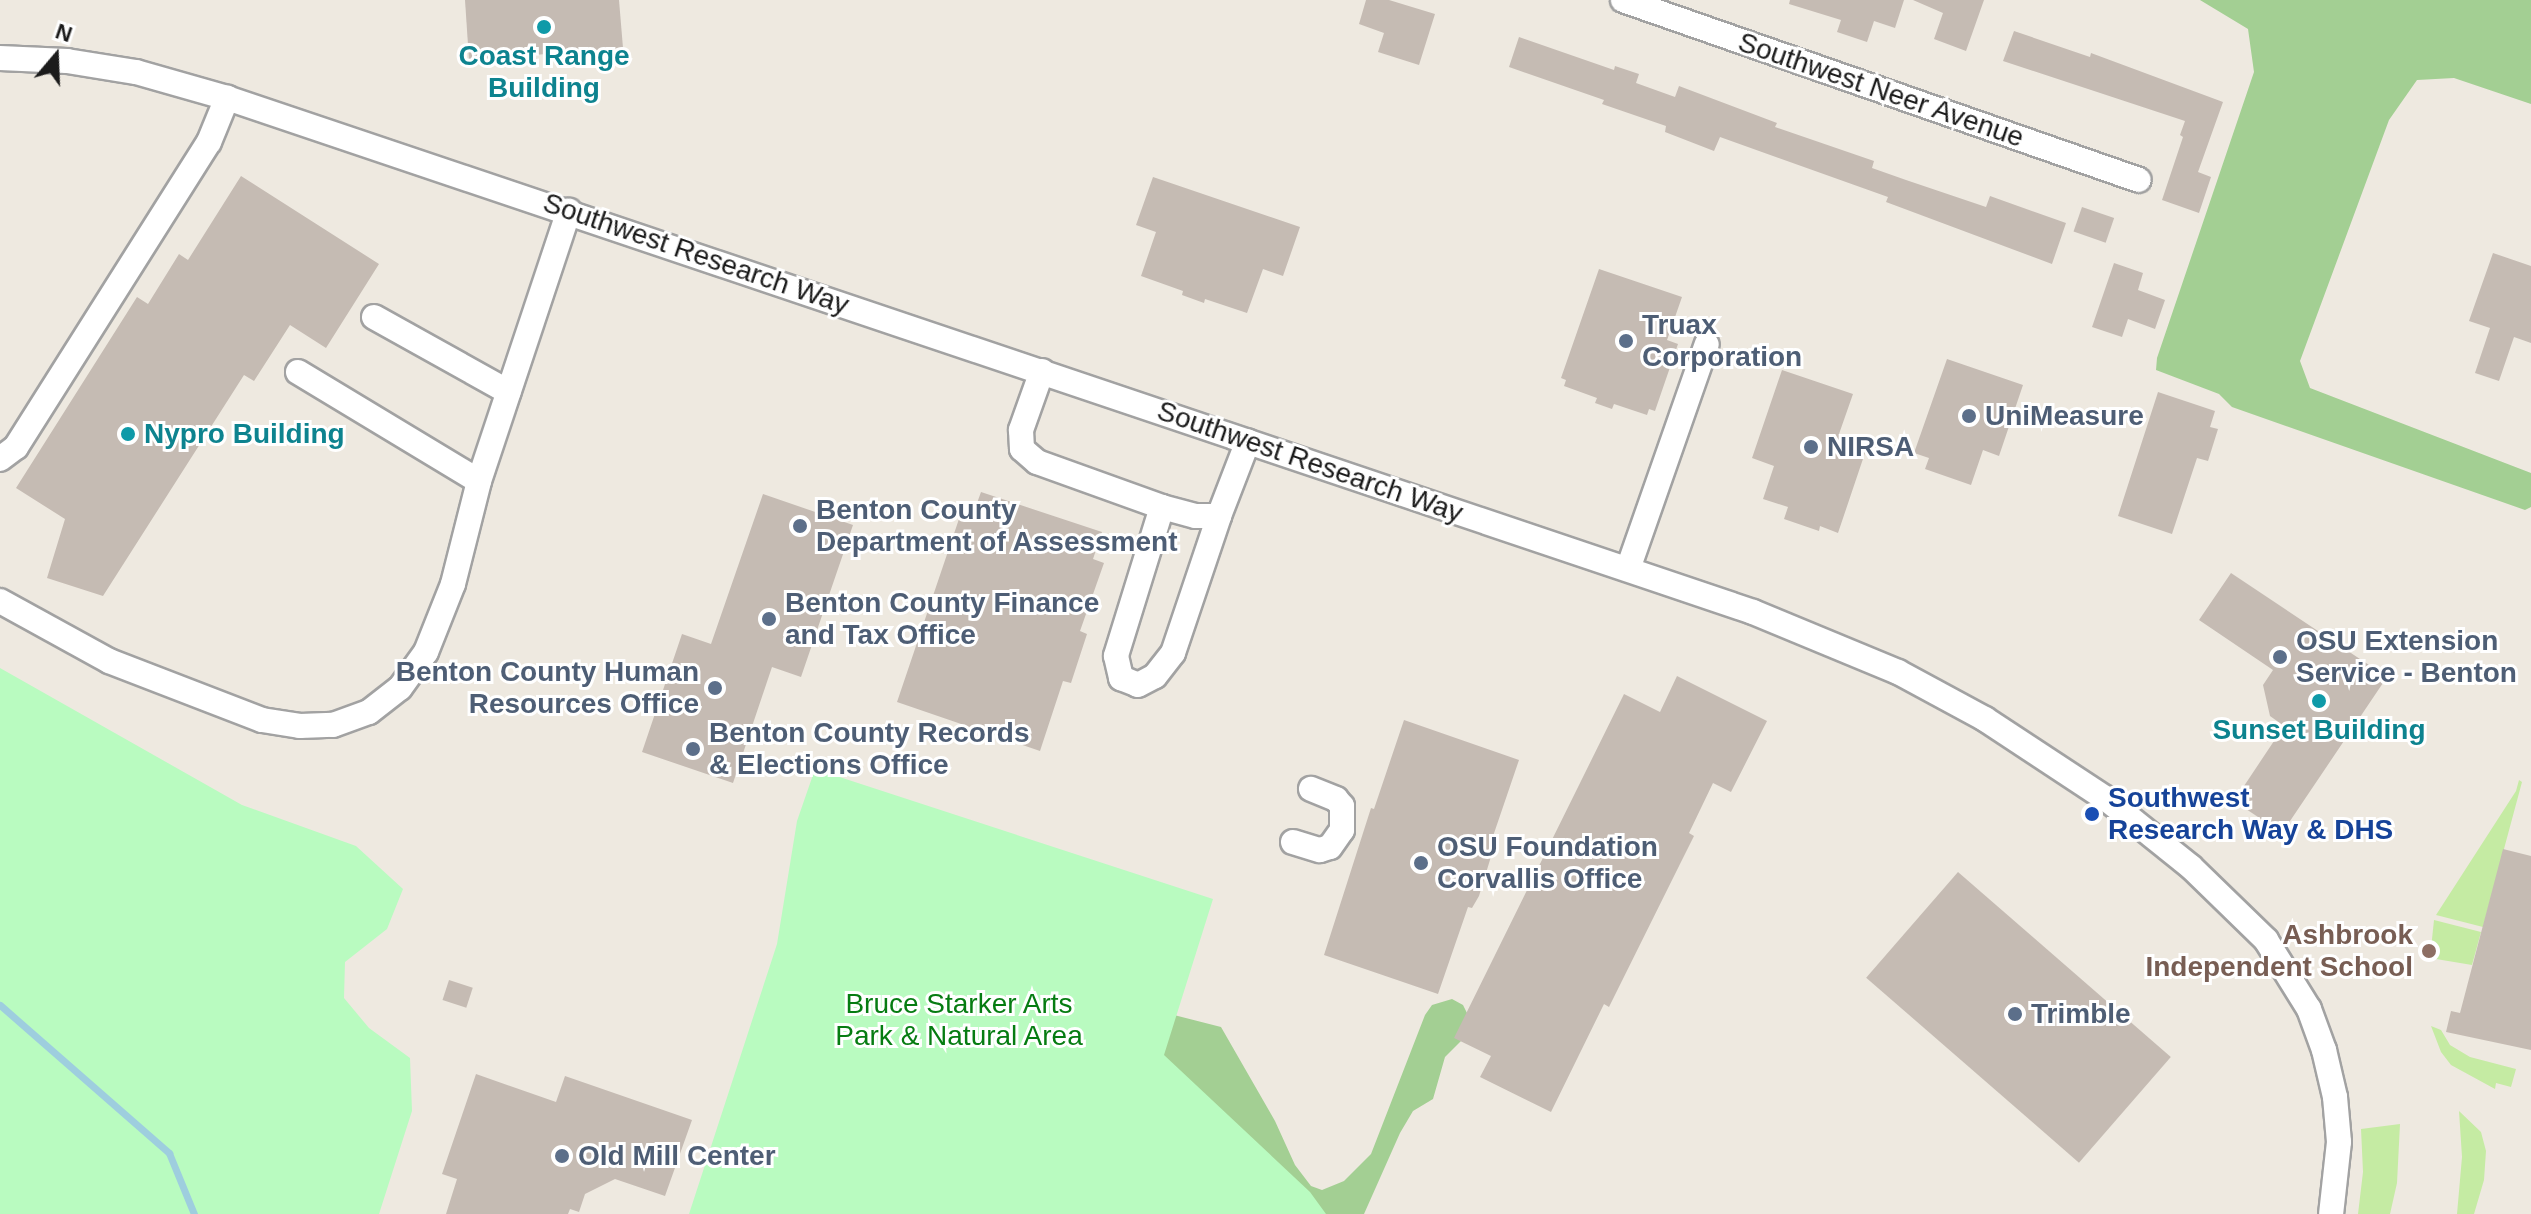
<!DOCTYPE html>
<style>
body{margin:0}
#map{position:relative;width:2531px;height:1214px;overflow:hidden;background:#eee9e0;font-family:Arial,sans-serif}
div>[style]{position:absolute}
.grass>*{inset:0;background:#c5eba3}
.forest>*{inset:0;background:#a3cf93}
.park>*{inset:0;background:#b9fbc0}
.stream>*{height:7px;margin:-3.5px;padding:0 3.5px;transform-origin:3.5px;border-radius:3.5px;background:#9ecede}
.building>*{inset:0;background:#c5bbb3;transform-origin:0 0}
.roads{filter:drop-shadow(2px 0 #a2a2a2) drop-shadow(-2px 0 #a2a2a2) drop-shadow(0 2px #a2a2a2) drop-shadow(0 -2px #a2a2a2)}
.minor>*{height:24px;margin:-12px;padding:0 12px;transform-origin:12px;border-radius:12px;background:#fff}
.dots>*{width:22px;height:22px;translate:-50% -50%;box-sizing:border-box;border:4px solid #fff;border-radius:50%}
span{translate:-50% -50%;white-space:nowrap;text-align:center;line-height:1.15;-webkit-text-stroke:6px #fff;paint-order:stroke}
.culture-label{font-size:28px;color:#0d838f;font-weight:700}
.left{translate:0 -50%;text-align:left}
.street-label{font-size:28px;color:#1b1b1b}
.service-label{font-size:28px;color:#4e5e75;font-weight:700}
.right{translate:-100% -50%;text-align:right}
.transit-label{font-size:28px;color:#164399;font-weight:700}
.education-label{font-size:28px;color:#785e54;font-weight:700}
.park-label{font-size:28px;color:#067c12}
.north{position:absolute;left:16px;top:16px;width:80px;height:80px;-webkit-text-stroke:6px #fff;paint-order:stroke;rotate:19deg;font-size:22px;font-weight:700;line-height:32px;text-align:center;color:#1b1b1b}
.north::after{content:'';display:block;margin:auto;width:28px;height:36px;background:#1b1b1b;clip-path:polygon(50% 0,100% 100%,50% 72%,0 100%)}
</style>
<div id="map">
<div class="grass">
<i style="clip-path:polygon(2519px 780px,2522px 782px,2483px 927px,2436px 915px,2516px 791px)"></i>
<i style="clip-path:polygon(2434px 920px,2481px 932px,2472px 965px,2430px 958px)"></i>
<i style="clip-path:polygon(2431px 1026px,2441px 1030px,2450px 1045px,2470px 1057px,2516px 1069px,2511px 1087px,2496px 1083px,2495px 1089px,2451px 1065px,2441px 1052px)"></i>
<i style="clip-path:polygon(2459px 1111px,2481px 1132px,2486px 1151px,2484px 1180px,2474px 1214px,2457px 1214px,2462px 1157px)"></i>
<i style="clip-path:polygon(2400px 1124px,2397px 1183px,2390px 1214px,2358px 1214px,2363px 1172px,2361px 1129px)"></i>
</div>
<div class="forest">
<i style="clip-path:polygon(2200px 0,2531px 0,2531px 104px,2454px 78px,2417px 80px,2389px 120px,2300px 361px,2310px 388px,2531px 473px,2531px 507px,2525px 510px,2232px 407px,2219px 394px,2156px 370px,2157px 358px,2254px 72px,2248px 29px)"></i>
<i style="clip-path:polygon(1452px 999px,1463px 1005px,1468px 1015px,1463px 1039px,1445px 1057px,1433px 1099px,1413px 1111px,1400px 1133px,1364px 1214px,990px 1214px,1174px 1015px,1221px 1027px,1275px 1121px,1295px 1165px,1311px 1186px,1322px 1190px,1344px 1181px,1371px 1154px,1425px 1015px,1432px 1005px)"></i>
</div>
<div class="park">
<i style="clip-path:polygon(0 668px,242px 805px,356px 846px,403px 889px,387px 929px,345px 962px,344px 998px,369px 1028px,410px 1058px,412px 1111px,379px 1214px,0 1214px)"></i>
<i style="clip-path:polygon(815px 769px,1213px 899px,1164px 1055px,1310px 1192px,1326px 1214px,689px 1214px,777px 944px,797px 821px)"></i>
</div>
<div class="stream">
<i style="left:0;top:1005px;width:225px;rotate:41.2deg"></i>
<i style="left:169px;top:1153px;width:66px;rotate:67.7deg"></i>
</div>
<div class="building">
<i style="clip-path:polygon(465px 0,619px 0,623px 48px,469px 60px)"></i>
<i style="clip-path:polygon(1366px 0,1389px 0,1435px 14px,1419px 65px,1378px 52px,1384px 33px,1359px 24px)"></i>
<i style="clip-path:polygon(1790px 0,1904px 0,1895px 28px,1874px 21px,1867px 42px,1837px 32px,1841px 20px,1789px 4px)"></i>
<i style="clip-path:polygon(1913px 0,1984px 0,1966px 51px,1934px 39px,1943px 13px)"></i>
<i style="clip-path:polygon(2014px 31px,2090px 57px,2091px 53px,2223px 102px,2198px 172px,2211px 177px,2199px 213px,2162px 200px,2183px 137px,2180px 135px,2185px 121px,2003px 61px)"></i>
<i style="clip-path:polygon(1519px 37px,1614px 70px,1615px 66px,1639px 74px,1636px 83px,1675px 97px,1679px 86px,1777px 123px,1775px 127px,1874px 161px,1872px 168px,1906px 180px,1986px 207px,1990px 196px,2066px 223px,2052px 264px,1886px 202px,1888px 197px,1720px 137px,1714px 151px,1665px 132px,1666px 126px,1602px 104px,1604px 100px,1509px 67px)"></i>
<i style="clip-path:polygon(241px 176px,379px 264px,326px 348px,290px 325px,254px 381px,244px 375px,103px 596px,47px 578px,65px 519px,16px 488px,137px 297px,148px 304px,179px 254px,188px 260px)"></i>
<i style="clip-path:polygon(1153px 177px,1300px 227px,1283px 276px,1263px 269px,1247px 313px,1205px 299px,1204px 303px,1182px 295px,1183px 291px,1141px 276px,1156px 232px,1136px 225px)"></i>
<i style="left:2082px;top:207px;width:34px;height:26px;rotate:19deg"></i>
<i style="clip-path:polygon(2493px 253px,2531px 266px,2531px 343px,2514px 337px,2499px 381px,2475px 373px,2490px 328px,2469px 321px)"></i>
<i style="clip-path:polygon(2114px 263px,2143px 273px,2138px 290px,2165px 300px,2155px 329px,2128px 319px,2122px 337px,2092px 327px)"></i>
<i style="clip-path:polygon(1599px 269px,1682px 297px,1667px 340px,1678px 344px,1655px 411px,1649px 409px,1647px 415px,1614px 404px,1612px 409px,1595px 403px,1597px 398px,1564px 386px,1566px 380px,1561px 378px)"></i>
<i style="clip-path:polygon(1947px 359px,2023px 385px,1999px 456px,1983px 450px,1971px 485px,1925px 469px,1929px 458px,1914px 453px)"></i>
<i style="clip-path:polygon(1782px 370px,1853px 394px,1839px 434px,1868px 444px,1838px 533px,1820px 526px,1819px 531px,1784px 519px,1788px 507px,1763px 499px,1774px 466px,1752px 458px)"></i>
<i style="clip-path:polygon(2158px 392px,2215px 411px,2210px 427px,2218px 429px,2208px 461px,2197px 458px,2172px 534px,2118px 516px)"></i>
<i style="clip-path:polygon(981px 492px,1102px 532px,1093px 559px,1104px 563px,1080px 631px,1087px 634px,1071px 683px,1063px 681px,1040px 751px,897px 702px,961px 513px,972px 517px)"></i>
<i style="clip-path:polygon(763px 494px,853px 525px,801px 677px,772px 667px,733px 783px,642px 752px,682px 634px,711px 644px)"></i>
<i style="clip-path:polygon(2231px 573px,2387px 677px,2282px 833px,2234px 801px,2284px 726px,2270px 716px,2263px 685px,2273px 670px,2199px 620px)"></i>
<i style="clip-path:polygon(1677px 676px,1767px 721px,1731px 792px,1713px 783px,1689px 833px,1694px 836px,1680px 864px,1609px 1007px,1604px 1004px,1551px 1112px,1480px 1077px,1491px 1056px,1454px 1038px,1624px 694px,1660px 712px)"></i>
<i style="clip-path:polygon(1404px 720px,1519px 760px,1489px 848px,1493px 850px,1479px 896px,1472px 908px,1468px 907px,1438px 994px,1324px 955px,1371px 808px,1374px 809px)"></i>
<i style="clip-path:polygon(2503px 849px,2531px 856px,2531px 1050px,2446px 1032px,2451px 1011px,2460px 1013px)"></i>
<i style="left:1958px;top:872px;width:282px;height:140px;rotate:41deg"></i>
<i style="left:449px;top:980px;width:25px;height:21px;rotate:18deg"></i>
<i style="clip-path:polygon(476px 1074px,556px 1102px,565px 1076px,692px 1120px,665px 1196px,615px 1179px,585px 1194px,579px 1212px,570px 1209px,568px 1214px,446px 1214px,457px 1179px,442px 1174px)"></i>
</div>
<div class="roads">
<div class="minor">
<i style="left:1623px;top:0;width:546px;rotate:19.23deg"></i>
<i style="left:0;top:58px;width:67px;rotate:2.6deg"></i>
<i style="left:67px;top:61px;width:70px;rotate:9.1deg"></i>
<i style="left:136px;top:72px;width:95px;rotate:15.9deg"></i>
<i style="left:227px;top:98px;width:1610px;rotate:18.61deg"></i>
<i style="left:1753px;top:612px;width:157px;rotate:22.5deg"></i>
<i style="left:1898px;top:672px;width:99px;rotate:28.4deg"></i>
<i style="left:1985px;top:719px;width:144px;rotate:33.4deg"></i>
<i style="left:2105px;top:798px;width:110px;rotate:38.7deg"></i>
<i style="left:2191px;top:867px;width:105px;rotate:44.2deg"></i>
<i style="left:2266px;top:940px;width:81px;rotate:58.1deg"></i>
<i style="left:2309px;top:1009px;width:44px;rotate:69.9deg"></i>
<i style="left:2324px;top:1050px;width:48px;rotate:76.8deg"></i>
<i style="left:2335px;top:1097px;width:45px;rotate:84.9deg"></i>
<i style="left:2339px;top:1142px;width:72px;rotate:96.3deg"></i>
<i style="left:374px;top:317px;width:154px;rotate:29.1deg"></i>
<i style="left:1042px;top:371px;width:63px;rotate:109.6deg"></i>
<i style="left:1021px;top:430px;width:19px;rotate:87deg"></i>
<i style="left:1022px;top:449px;width:20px;rotate:41deg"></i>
<i style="left:1037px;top:462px;width:133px;rotate:19.8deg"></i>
<i style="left:1162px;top:507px;width:35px;rotate:15deg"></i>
<i style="left:1196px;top:516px;width:23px"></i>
<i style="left:1219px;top:516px;width:80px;rotate:-68.9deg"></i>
<i style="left:298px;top:372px;width:211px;rotate:31.1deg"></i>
<i style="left:0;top:459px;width:20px;rotate:-37deg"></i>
<i style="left:16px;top:447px;width:361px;rotate:-57.7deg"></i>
<i style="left:209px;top:142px;width:48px;rotate:-67.8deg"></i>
<i style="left:1162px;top:507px;width:156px;rotate:107.2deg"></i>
<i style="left:1116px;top:656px;width:23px;rotate:77deg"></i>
<i style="left:1121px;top:678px;width:18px;rotate:22deg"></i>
<i style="left:1138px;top:685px;width:19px;rotate:-28deg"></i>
<i style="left:1155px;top:676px;width:29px;rotate:-52deg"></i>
<i style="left:1173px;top:653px;width:145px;rotate:-71.4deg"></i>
<i style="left:1628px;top:569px;width:238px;rotate:-70.7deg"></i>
<i style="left:0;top:601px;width:124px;rotate:28.8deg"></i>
<i style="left:109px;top:661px;width:164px;rotate:21.1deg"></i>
<i style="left:262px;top:720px;width:38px;rotate:9deg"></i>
<i style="left:300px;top:726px;width:33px;rotate:-2deg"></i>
<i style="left:333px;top:725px;width:38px;rotate:-20deg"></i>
<i style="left:369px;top:712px;width:39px;rotate:-38deg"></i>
<i style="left:400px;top:688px;width:44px;rotate:-54.2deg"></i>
<i style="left:426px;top:652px;width:73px;rotate:-68.3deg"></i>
<i style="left:453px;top:584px;width:106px;rotate:-75.8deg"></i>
<i style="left:479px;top:481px;width:285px;rotate:-71.6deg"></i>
<i style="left:1293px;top:842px;width:28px;rotate:17deg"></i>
<i style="left:1320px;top:850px;width:10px;rotate:-17deg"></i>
<i style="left:1330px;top:847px;width:21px;rotate:-55deg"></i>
<i style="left:1342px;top:830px;width:24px;rotate:-90deg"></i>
<i style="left:1342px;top:806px;width:9px;rotate:-131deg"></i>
<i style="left:1336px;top:799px;width:27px;rotate:-158deg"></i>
</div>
</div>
<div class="dots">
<i style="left:544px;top:27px;background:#0f9aa8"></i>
<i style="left:1626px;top:341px;background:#5c6f8a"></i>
<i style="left:1969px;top:416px;background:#5c6f8a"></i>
<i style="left:128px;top:434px;background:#0f9aa8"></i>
<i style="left:1811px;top:447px;background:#5c6f8a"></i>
<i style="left:800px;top:526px;background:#5c6f8a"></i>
<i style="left:769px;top:619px;background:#5c6f8a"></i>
<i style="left:2280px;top:657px;background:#5c6f8a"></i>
<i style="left:715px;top:688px;background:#5c6f8a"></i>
<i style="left:2319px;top:701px;background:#0f9aa8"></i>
<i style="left:693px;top:749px;background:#5c6f8a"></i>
<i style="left:2092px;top:814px;background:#1a4fb4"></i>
<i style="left:1421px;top:863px;background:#5c6f8a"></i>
<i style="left:2429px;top:951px;background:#8d6e63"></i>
<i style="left:2015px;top:1014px;background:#5c6f8a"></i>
<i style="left:562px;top:1156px;background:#5c6f8a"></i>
</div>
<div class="culture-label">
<span style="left:544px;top:72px">Coast Range<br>Building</span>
<span class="left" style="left:144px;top:434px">Nypro Building</span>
<span style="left:2319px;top:730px">Sunset Building</span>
</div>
<div class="street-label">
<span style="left:1881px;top:90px;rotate:19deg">Southwest Neer Avenue</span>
<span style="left:696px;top:254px;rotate:19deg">Southwest Research Way</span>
<span style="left:1310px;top:462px;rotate:19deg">Southwest Research Way</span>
</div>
<div class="service-label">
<span class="left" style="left:1642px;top:341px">Truax<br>Corporation</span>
<span class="left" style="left:1985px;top:416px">UniMeasure</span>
<span class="left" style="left:1827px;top:447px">NIRSA</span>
<span class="left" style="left:816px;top:526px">Benton County<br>Department of Assessment</span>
<span class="left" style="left:785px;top:619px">Benton County Finance<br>and Tax Office</span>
<span class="left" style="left:2296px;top:657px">OSU Extension<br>Service - Benton</span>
<span class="right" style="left:699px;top:688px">Benton County Human<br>Resources Office</span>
<span class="left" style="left:709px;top:749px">Benton County Records<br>&amp; Elections Office</span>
<span class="left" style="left:1437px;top:863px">OSU Foundation<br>Corvallis Office</span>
<span class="left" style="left:2031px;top:1014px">Trimble</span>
<span class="left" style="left:578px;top:1156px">Old Mill Center</span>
</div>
<div class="transit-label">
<span class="left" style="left:2108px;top:814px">Southwest<br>Research Way &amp; DHS</span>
</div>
<div class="education-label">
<span class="right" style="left:2413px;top:951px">Ashbrook<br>Independent School</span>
</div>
<div class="park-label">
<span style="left:959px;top:1020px">Bruce Starker Arts<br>Park &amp; Natural Area</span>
</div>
<div class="north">N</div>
</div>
